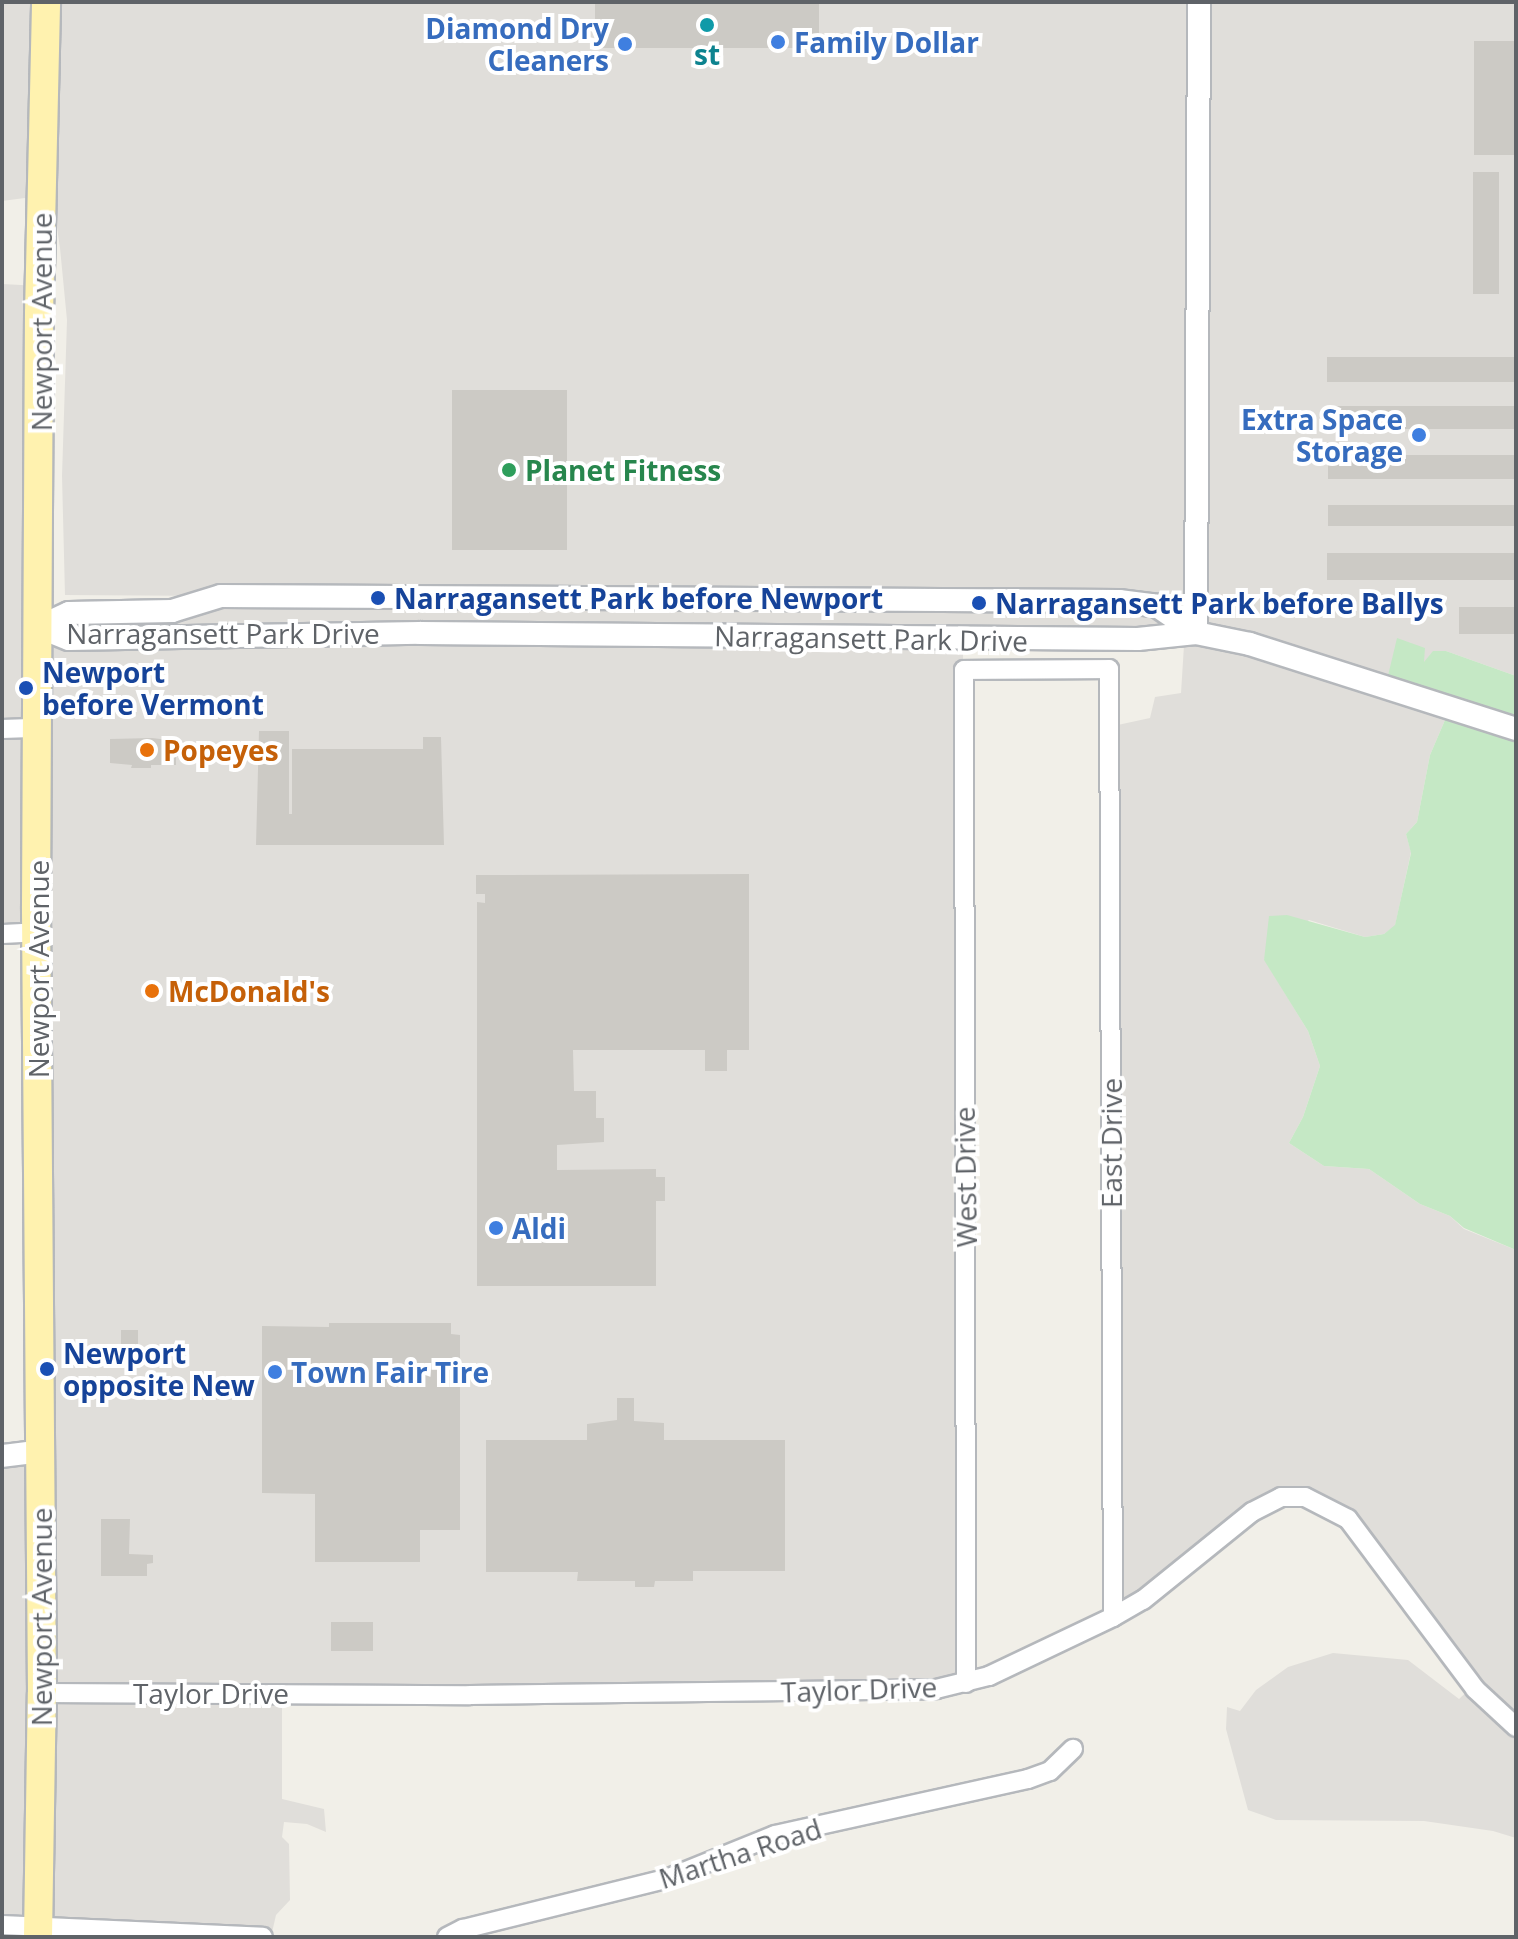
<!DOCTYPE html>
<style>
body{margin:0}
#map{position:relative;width:1518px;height:1939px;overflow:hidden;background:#f1efe8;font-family:"Open Sans",sans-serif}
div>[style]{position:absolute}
.industrial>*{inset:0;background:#e0deda}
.green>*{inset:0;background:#c5e8c5}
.building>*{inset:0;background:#cccac5;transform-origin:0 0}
.roads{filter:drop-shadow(2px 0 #b5b8bc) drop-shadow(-2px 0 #b5b8bc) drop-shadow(0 2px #b5b8bc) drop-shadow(0 -2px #b5b8bc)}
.minor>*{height:18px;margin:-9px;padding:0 9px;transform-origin:9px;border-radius:9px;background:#fff}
.tertiary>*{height:22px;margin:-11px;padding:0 11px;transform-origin:11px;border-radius:11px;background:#fff}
.primary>*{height:28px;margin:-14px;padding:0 14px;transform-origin:14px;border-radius:14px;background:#fff2af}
.dots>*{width:22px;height:22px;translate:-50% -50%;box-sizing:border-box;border:4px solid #fff;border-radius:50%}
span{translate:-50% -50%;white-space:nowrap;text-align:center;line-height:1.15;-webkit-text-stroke:8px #fff;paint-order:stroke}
.shop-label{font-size:28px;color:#366cbe;font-weight:700}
.right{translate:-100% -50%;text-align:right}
.left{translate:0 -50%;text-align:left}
.culture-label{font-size:28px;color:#0d838f;font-weight:700}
.street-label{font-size:28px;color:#5f6368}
.leisure-label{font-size:28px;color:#27864d;font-weight:700}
.transit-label{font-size:28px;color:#164399;font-weight:700}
.food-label{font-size:28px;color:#c56008;font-weight:700}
.frame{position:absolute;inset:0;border:4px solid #5f6368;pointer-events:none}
</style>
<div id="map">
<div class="industrial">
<i style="clip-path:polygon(2px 2px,1516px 2px,1516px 676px,1446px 651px,1423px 663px,1409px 641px,1448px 713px,1430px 755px,1417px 822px,1406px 834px,1411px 852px,1395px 926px,1384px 934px,1365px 937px,1309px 920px,1264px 959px,1308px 1031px,1320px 1066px,1303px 1117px,1289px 1143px,1324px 1166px,1369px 1169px,1420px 1204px,1450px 1216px,1464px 1229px,1516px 1250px,1516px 1838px,1493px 1831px,1424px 1821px,1276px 1820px,1248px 1810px,1226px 1729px,1227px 1707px,1240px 1711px,1256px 1690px,1288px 1667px,1333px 1653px,1408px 1660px,1459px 1699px,1473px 1686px,1341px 1522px,1314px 1506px,1271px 1508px,1120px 1612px,1113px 726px,1150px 718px,1155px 697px,1181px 693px,1184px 645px,963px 646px,967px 1690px,940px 1699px,282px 1701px,282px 1799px,324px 1809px,326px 1832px,307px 1824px,284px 1822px,282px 1837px,289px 1844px,290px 1900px,276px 1915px,271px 1937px,2px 1937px,2px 1467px,37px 1458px,36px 938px,2px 939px,2px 284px,40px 286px,41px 613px,217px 596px,65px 595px,62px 476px,67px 320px,60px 248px,50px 180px,40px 196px,2px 201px)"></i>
</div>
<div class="green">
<i style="clip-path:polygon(1397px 638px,1425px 648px,1424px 662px,1433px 651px,1446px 651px,1516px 676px,1516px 1250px,1464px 1228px,1450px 1216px,1420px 1204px,1369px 1169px,1324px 1166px,1289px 1143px,1303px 1117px,1320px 1066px,1308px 1031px,1264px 960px,1269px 916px,1287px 915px,1365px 937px,1384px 934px,1395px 925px,1411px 853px,1406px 834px,1417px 822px,1430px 755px,1448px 713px,1386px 684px)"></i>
</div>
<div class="building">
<i style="left:595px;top:2px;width:224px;height:46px"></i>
<i style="left:1474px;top:41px;width:42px;height:114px"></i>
<i style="left:1473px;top:172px;width:26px;height:122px"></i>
<i style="left:1327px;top:357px;width:189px;height:25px"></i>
<i style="left:452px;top:390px;width:115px;height:160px"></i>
<i style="left:1328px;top:406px;width:188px;height:23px"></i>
<i style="left:1328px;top:455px;width:188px;height:24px"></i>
<i style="left:1328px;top:505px;width:188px;height:21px"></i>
<i style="left:1327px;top:553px;width:189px;height:27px"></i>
<i style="left:1459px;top:607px;width:57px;height:27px"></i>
<i style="clip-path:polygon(259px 731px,289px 731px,289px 814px,292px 814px,292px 749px,423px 749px,423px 737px,441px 737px,444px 845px,256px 845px)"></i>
<i style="clip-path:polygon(152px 738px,185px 742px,185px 757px,176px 757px,176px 765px,151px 765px,151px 768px,131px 768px,132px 765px,110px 763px,110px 739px)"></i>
<i style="clip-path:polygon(749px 874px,749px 1050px,727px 1050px,727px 1071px,705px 1071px,705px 1050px,573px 1050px,574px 1091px,596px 1091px,596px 1118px,604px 1118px,604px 1142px,557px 1145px,557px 1170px,656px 1169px,656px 1177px,665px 1177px,665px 1201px,656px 1201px,656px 1286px,477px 1286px,477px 902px,485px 903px,485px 894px,476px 894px,476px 875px)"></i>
<i style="clip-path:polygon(329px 1323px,451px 1323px,451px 1334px,460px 1335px,460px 1530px,420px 1530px,420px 1562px,315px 1562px,315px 1494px,262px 1493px,262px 1326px,329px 1327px)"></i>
<i style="left:121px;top:1330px;width:17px;height:36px"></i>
<i style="clip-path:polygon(617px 1398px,634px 1398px,634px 1421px,664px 1423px,664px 1440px,785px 1440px,785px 1571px,693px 1571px,693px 1581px,655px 1581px,654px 1587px,635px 1587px,635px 1581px,577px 1581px,578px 1572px,486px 1572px,486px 1440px,587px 1440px,587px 1424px,617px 1420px)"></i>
<i style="clip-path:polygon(101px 1519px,130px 1519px,129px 1554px,153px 1555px,153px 1563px,147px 1564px,147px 1576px,101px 1576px)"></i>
<i style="left:331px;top:1622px;width:42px;height:29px"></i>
</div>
<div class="roads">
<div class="minor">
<i style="left:2px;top:729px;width:36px;rotate:-2deg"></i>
<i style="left:2px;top:934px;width:35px;rotate:-3deg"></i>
<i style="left:966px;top:1683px;width:1013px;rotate:-90.11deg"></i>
<i style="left:964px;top:670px;width:145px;rotate:-0.4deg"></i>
<i style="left:1109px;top:669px;width:948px;rotate:89.76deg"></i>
<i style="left:42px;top:1693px;width:428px;rotate:0.3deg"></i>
<i style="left:470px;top:1695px;width:466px;rotate:-0.7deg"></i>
<i style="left:936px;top:1689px;width:55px;rotate:-13.8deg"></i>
<i style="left:989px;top:1676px;width:137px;rotate:-25.4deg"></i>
<i style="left:1113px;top:1617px;width:34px;rotate:-30deg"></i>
<i style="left:1143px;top:1600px;width:140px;rotate:-38.9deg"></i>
<i style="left:1252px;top:1512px;width:33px;rotate:-27deg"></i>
<i style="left:1281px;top:1497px;width:24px"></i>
<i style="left:1305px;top:1497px;width:48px;rotate:27.1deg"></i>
<i style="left:1348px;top:1519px;width:212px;rotate:53.2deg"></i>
<i style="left:1475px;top:1689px;width:56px;rotate:42.8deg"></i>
<i style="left:2px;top:1925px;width:261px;rotate:2.6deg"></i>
<i style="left:447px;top:1937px;width:18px;rotate:-27deg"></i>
<i style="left:463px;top:1929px;width:212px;rotate:-13.9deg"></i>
<i style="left:669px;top:1878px;width:114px;rotate:-22.1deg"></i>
<i style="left:775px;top:1835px;width:259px;rotate:-12.5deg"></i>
<i style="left:1028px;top:1779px;width:23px;rotate:-20deg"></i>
<i style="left:1050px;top:1771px;width:32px;rotate:-44deg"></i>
</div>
<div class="tertiary">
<i style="left:39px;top:627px;width:32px;rotate:22deg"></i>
<i style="left:69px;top:639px;width:351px;rotate:-1deg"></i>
<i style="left:420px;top:633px;width:718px;rotate:0.48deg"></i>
<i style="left:1138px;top:639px;width:58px;rotate:-5.9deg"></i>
<i style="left:1196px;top:633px;width:55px;rotate:11.5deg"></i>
<i style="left:1250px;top:644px;width:279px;rotate:17.7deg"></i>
<i style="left:39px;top:627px;width:33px;rotate:-25deg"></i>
<i style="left:69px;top:613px;width:103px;rotate:-1.1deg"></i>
<i style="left:172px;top:611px;width:51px;rotate:-17deg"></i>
<i style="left:221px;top:596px;width:898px;rotate:0.32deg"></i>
<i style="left:1119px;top:601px;width:38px;rotate:7deg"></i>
<i style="left:1157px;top:606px;width:47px;rotate:34.7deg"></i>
<i style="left:1196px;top:633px;width:631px;rotate:-89.73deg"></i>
<i style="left:2px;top:1456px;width:39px;rotate:-7deg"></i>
</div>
<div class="primary">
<i style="left:38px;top:1937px;width:244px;rotate:-89.1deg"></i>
<i style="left:42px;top:1693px;width:787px;rotate:-90.44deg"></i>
<i style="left:36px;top:906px;width:592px;rotate:-89.71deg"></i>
<i style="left:39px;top:314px;width:312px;rotate:-88.7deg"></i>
</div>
</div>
<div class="dots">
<i style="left:707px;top:25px;background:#0f9aa8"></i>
<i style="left:778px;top:42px;background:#3f7fe0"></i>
<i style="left:625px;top:44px;background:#3f7fe0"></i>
<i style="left:1419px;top:435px;background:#3f7fe0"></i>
<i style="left:509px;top:470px;background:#2e9e5b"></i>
<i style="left:378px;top:598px;background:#1a4fb4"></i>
<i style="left:979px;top:603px;background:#1a4fb4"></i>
<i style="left:26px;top:688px;background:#1a4fb4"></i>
<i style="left:147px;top:750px;background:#e8710a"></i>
<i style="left:152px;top:991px;background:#e8710a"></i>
<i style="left:496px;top:1228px;background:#3f7fe0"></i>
<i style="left:47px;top:1369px;background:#1a4fb4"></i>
<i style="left:275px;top:1372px;background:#3f7fe0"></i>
</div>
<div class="shop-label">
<span class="right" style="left:609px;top:44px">Diamond Dry<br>Cleaners</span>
<span class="left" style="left:794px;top:42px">Family Dollar</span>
<span class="right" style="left:1403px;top:435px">Extra Space<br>Storage</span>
<span class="left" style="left:512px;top:1228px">Aldi</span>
<span class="left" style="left:291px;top:1372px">Town Fair Tire</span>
</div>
<div class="culture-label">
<span style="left:707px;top:54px">st</span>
</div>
<div class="street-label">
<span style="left:41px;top:322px;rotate:-90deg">Newport Avenue</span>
<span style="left:223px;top:633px">Narragansett Park Drive</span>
<span style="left:871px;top:638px;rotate:1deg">Narragansett Park Drive</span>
<span style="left:38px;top:969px;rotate:-90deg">Newport Avenue</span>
<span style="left:1111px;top:1143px;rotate:-90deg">East Drive</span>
<span style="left:965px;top:1177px;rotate:-91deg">West Drive</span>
<span style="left:41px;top:1617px;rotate:-90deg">Newport Avenue</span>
<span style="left:859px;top:1689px;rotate:-2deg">Taylor Drive</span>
<span style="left:211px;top:1693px">Taylor Drive</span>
<span style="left:740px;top:1853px;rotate:-18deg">Martha Road</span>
</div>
<div class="leisure-label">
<span class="left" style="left:525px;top:470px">Planet Fitness</span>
</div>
<div class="transit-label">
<span class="left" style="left:394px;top:598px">Narragansett Park before Newport</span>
<span class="left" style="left:995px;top:603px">Narragansett Park before Ballys</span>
<span class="left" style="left:42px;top:688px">Newport<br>before Vermont</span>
<span class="left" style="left:63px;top:1369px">Newport<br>opposite New</span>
</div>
<div class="food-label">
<span class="left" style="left:163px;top:750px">Popeyes</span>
<span class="left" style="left:168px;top:991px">McDonald's</span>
</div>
<div class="frame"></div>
</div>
